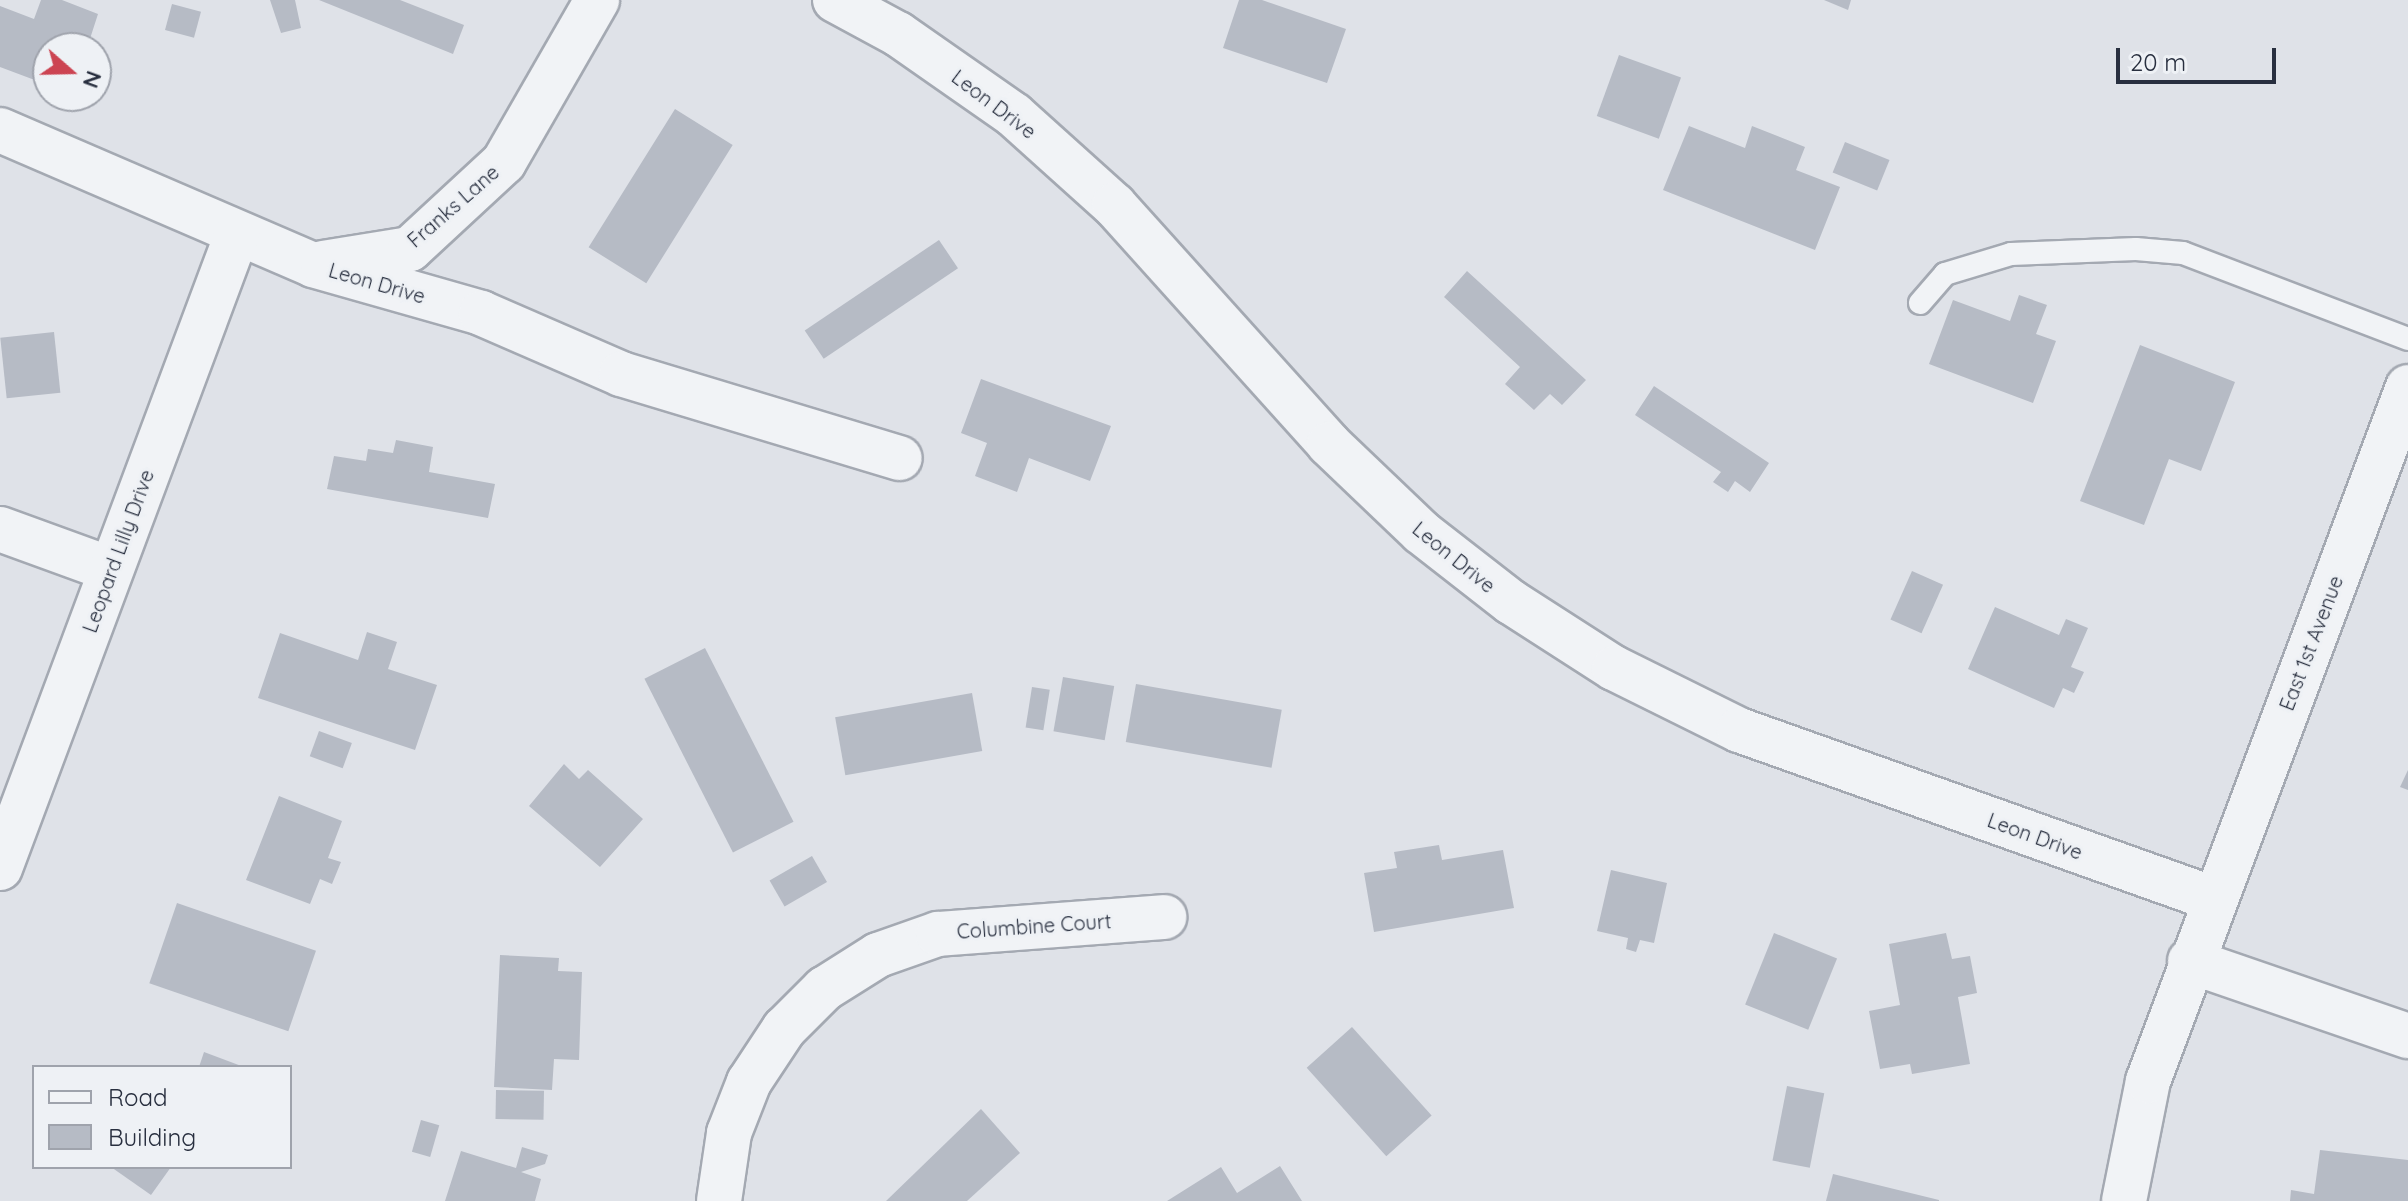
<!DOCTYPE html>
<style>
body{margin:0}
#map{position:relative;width:2408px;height:1201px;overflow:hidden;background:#dfe2e8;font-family:Quicksand,sans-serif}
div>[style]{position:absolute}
.building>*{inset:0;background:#b6bbc5;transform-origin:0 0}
.roads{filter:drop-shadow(2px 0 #a4a9b2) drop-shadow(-2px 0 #a4a9b2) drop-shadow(0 2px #a4a9b2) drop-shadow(0 -2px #a4a9b2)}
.lane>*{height:22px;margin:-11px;padding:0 11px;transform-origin:11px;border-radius:11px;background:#f1f3f6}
.street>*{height:44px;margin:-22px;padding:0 22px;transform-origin:22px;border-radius:22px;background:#f1f3f6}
span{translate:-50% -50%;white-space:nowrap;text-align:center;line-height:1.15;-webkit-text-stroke:6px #eef1f5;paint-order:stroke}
.street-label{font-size:20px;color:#282f3f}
.legend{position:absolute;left:32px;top:1065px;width:260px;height:104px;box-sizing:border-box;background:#eef1f5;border:2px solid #9fa3ac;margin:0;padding:10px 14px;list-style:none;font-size:24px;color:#282f3f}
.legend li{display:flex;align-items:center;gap:16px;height:40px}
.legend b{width:40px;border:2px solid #9fa3ac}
.north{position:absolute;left:32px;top:32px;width:80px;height:80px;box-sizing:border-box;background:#eef1f5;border:2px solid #9fa3ac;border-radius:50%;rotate:110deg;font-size:22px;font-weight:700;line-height:32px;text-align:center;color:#282f3f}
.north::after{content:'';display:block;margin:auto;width:28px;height:36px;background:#cc4452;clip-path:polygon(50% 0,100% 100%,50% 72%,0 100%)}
.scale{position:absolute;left:2116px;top:48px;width:160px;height:36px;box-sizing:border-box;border:4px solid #282f3f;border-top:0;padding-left:10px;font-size:24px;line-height:28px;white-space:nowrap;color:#282f3f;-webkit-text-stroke:6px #eef1f5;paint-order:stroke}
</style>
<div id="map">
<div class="building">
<i style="clip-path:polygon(41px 0,62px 0,98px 14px,87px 48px,48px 48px,48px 85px,0 67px,0 6px,34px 19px)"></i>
<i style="clip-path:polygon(270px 0,295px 0,301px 28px,281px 33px)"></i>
<i style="clip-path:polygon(319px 0,400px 0,464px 25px,453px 54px)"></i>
<i style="clip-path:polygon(1239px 0,1262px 0,1346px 29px,1327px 83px,1223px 48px)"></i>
<i style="clip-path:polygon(1824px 0,1851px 0,1848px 10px)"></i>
<i style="left:172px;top:4px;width:30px;height:27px;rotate:15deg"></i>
<i style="left:1619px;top:55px;width:66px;height:65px;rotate:20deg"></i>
<i style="left:675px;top:109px;width:68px;height:163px;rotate:32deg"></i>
<i style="clip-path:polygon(1689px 126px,1745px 148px,1752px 126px,1805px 147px,1796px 170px,1840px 187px,1815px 250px,1663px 190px)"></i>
<i style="left:1845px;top:142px;width:48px;height:33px;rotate:22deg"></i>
<i style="left:939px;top:240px;width:34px;height:162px;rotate:56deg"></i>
<i style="clip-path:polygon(1467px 271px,1586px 380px,1562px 405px,1550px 394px,1534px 410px,1505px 384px,1520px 367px,1444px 297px)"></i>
<i style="clip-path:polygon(2019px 295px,2047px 305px,2036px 334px,2056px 341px,2033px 403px,1929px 364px,1953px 300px,2010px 321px)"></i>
<i style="left:54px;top:332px;width:61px;height:54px;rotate:84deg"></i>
<i style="clip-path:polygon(2140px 345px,2235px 382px,2201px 471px,2169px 459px,2144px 525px,2080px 501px)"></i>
<i style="clip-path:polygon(981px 379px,1111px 426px,1090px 481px,1029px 458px,1017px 492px,975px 476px,987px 443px,961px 433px)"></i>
<i style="clip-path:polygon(1654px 386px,1769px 463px,1750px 492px,1735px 481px,1728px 492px,1713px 482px,1721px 472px,1635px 415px)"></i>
<i style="clip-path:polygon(396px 440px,433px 447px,429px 472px,495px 484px,488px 518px,327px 489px,334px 456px,366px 461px,368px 449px,393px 453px)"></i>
<i style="left:1912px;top:571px;width:34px;height:53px;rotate:24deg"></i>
<i style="clip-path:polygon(1995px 607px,2059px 635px,2066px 619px,2088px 628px,2071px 667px,2084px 672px,2074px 693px,2063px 688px,2054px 708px,1968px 669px)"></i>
<i style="clip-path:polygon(367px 632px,397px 642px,388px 669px,437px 685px,415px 750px,258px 698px,280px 633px,358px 660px)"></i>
<i style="left:705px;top:648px;width:195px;height:68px;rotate:63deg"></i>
<i style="left:1063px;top:677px;width:52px;height:55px;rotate:10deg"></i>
<i style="left:1136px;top:684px;width:148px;height:59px;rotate:10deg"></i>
<i style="left:1032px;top:687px;width:18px;height:41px;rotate:9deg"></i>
<i style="left:972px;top:693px;width:59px;height:139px;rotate:80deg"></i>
<i style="left:319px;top:731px;width:35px;height:27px;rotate:20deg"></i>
<i style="clip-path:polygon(564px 764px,579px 779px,588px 770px,643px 819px,600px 867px,529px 806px)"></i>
<i style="clip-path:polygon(2408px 770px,2408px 790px,2400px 787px)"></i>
<i style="clip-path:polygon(279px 796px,342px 821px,328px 858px,341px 862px,332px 884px,320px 879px,310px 904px,246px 880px)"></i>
<i style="clip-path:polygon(1439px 845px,1442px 860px,1503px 850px,1514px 908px,1374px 932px,1364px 873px,1397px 868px,1394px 852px)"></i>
<i style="left:812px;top:856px;width:30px;height:49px;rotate:60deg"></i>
<i style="clip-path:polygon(1611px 870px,1667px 883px,1654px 943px,1640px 940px,1636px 952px,1626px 949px,1628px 938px,1597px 931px)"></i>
<i style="left:177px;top:903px;width:147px;height:85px;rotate:19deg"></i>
<i style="left:1774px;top:933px;width:68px;height:77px;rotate:22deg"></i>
<i style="clip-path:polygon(1946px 933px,1952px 959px,1970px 956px,1977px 993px,1958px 997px,1970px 1064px,1912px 1074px,1910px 1064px,1880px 1069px,1869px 1011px,1900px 1005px,1889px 944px)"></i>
<i style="clip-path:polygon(500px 955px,559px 958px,558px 971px,582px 972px,579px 1060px,554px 1059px,552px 1090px,494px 1087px)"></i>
<i style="left:1352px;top:1027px;width:119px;height:61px;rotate:48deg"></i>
<i style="clip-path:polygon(204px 1052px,244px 1067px,199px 1067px)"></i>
<i style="left:1787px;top:1086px;width:38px;height:76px;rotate:11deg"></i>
<i style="left:496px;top:1090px;width:48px;height:29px;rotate:1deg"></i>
<i style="clip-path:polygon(981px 1109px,1020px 1153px,967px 1201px,886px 1201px)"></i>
<i style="left:421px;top:1120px;width:19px;height:33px;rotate:16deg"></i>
<i style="clip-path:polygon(522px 1147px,548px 1155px,545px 1164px,521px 1172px,541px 1179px,535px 1201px,445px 1201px,461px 1151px,516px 1168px)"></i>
<i style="clip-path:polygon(2320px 1150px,2408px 1160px,2408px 1201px,2290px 1201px,2291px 1190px,2314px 1194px)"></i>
<i style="clip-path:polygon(1280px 1166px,1302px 1201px,1167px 1201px,1221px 1167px,1237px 1193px)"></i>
<i style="clip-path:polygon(111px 1167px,171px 1167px,151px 1195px)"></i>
<i style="clip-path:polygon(1833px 1174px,1939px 1200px,1939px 1201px,1826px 1201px)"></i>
</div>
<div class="roads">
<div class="lane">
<i style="left:1920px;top:303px;width:38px;rotate:-49deg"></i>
<i style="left:1945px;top:274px;width:69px;rotate:-16.9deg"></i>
<i style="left:2011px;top:254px;width:125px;rotate:-2.3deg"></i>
<i style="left:2136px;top:249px;width:47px;rotate:4.9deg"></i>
<i style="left:2183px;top:253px;width:241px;rotate:20.9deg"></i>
</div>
<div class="street">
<i style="left:835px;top:0;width:72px;rotate:28.4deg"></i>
<i style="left:898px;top:34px;width:141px;rotate:34.9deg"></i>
<i style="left:1014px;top:115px;width:135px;rotate:42deg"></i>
<i style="left:1114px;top:205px;width:321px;rotate:48deg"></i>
<i style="left:1329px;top:444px;width:127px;rotate:43.7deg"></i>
<i style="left:1421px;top:532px;width:114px;rotate:37.9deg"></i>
<i style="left:1511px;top:602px;width:122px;rotate:32.7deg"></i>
<i style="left:1614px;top:668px;width:140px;rotate:26.4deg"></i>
<i style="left:1739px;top:730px;width:504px;rotate:19.59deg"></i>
<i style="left:0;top:130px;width:341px;rotate:23.3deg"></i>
<i style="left:313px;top:265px;width:175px;rotate:15.9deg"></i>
<i style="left:481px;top:313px;width:153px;rotate:23.5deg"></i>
<i style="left:621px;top:374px;width:291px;rotate:16.8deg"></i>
<i style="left:323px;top:263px;width:88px;rotate:-9.1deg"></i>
<i style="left:410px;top:249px;width:128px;rotate:-42.8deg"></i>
<i style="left:504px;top:162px;width:187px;rotate:-60.1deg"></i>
<i style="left:0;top:529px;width:117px;rotate:20deg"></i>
<i style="left:0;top:868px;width:677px;rotate:-69.5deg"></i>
<i style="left:2190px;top:961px;width:231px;rotate:19deg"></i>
<i style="left:719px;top:1201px;width:69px;rotate:-81.6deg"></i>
<i style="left:729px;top:1133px;width:55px;rotate:-68.6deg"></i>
<i style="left:749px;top:1082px;width:64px;rotate:-56.6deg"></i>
<i style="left:784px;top:1029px;width:57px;rotate:-45deg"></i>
<i style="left:824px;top:989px;width:64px;rotate:-32.2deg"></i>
<i style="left:878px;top:955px;width:64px;rotate:-19.3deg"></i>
<i style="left:938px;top:934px;width:227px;rotate:-4.3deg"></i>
<i style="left:2124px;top:1201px;width:122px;rotate:-78.7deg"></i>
<i style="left:2148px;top:1081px;width:741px;rotate:-69.46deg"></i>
</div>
</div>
<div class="street-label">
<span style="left:994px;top:104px;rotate:37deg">Leon Drive</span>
<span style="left:453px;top:206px;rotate:-41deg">Franks Lane</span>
<span style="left:377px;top:283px;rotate:16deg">Leon Drive</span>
<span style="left:118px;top:551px;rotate:-70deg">Leopard Lilly Drive</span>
<span style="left:1454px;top:557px;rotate:39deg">Leon Drive</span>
<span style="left:2311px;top:643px;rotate:-69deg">East 1st Avenue</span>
<span style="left:2035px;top:836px;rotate:20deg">Leon Drive</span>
<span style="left:1034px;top:926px;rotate:-4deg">Columbine Court</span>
</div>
<ul class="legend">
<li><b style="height:10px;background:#f1f3f6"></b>Road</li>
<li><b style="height:22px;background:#b6bbc5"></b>Building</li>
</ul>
<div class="north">N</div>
<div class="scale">20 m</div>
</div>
